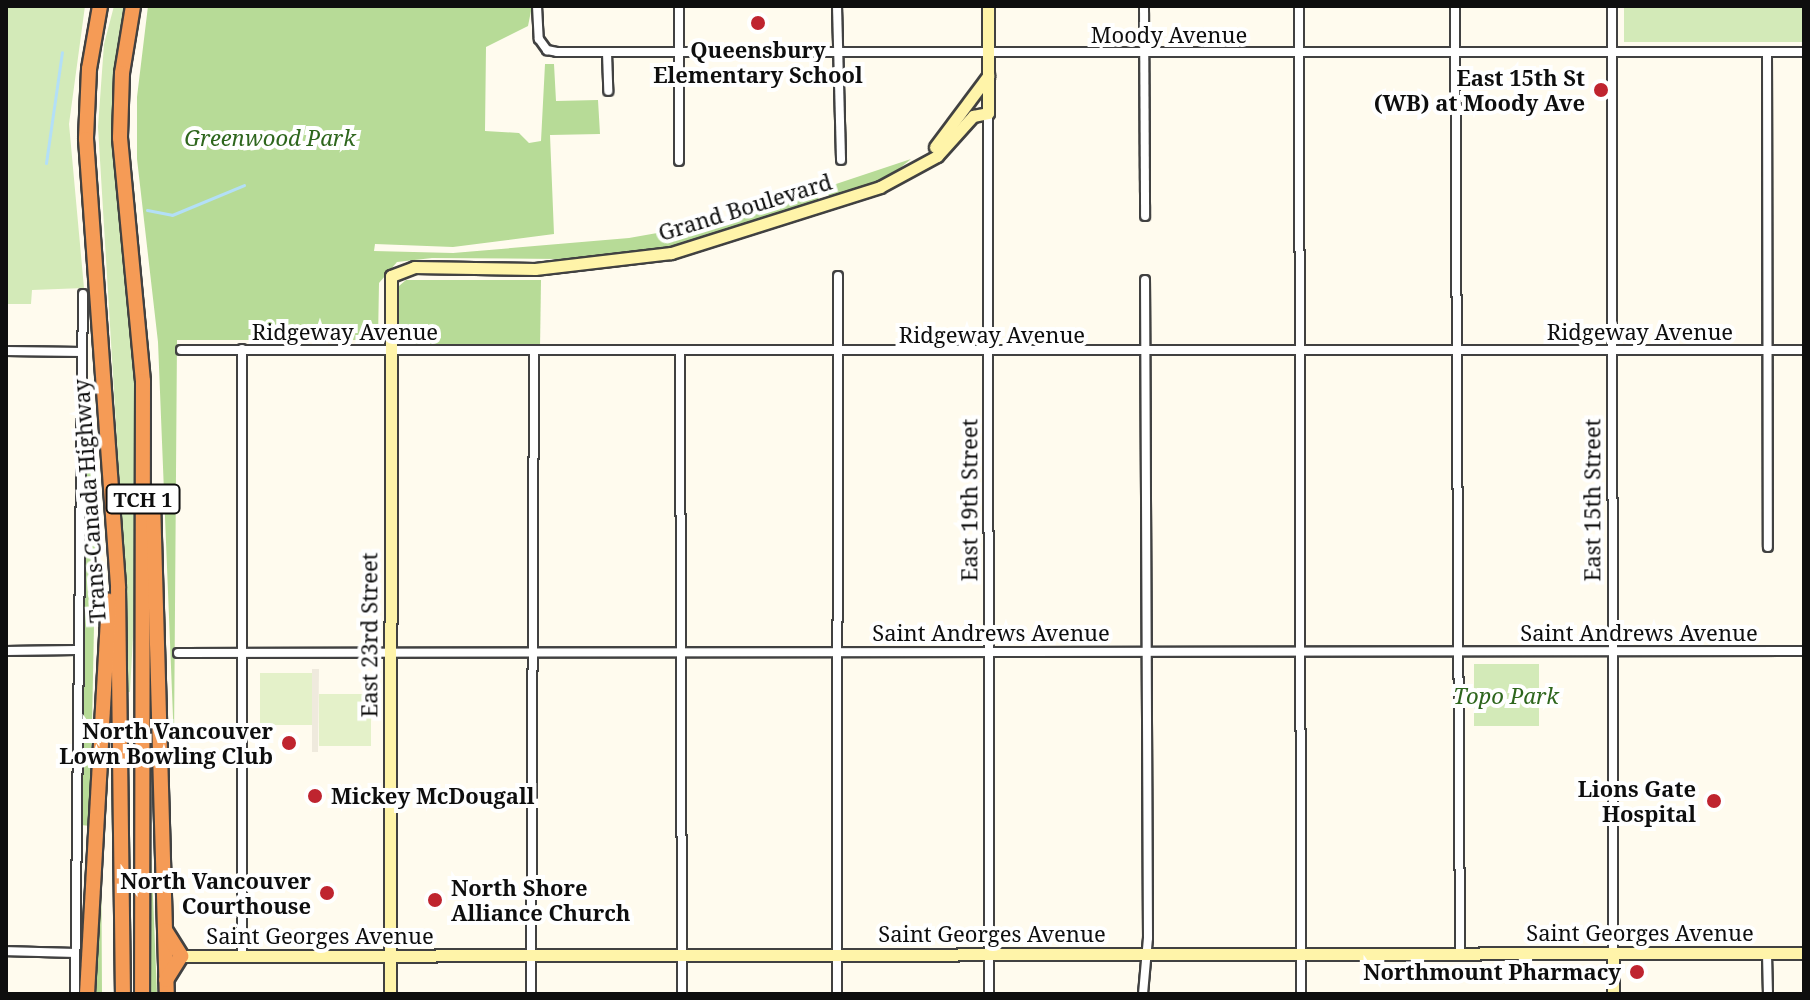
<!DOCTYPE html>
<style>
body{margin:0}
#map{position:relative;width:1810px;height:1000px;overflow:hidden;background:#fffbee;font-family:"Noto Serif",serif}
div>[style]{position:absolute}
.green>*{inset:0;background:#d3eab8;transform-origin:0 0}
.forest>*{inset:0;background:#b7db97}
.pitch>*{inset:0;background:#e4f1c9;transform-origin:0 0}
.plaza>*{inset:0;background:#efeadd}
.stream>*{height:3px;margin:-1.5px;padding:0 1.5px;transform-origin:1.5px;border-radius:1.5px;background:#b3dff7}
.roads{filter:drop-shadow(2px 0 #414141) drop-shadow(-2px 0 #414141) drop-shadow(0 2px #414141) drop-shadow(0 -2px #414141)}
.street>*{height:8px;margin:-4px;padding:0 4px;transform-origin:4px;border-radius:4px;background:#fff}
.secondary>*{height:11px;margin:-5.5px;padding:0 5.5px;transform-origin:5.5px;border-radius:5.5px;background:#fff4a9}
.highway>*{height:14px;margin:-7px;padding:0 7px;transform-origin:7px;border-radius:7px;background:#f59b56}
.dots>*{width:22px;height:22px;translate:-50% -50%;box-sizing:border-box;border:4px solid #fff;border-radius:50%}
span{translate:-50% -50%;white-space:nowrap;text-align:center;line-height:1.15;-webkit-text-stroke:8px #fff;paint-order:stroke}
.shield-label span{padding:2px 6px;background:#fff;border:2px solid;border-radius:6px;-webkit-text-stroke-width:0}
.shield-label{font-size:20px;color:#0e0e0e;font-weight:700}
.street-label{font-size:22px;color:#0e0e0e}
.poi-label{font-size:22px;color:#0e0e0e;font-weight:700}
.right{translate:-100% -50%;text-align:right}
.left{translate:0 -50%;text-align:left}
.park-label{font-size:22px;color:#2e661d;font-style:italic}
.frame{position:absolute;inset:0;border:8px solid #0e0e0e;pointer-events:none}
</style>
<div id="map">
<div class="green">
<i style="clip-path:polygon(6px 6px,85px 6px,69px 124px,84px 288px,32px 290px,31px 304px,6px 304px)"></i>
<i style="clip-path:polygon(114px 6px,127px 6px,114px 123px,116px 189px,133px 319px,137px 562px,130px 692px,126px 692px,126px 590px,98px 127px,104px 44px)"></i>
<i style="left:1624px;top:6px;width:180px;height:36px"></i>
<i style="left:1539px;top:664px;width:62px;height:65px;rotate:90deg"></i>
</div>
<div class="forest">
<i style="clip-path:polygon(148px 6px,532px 6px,528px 26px,486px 47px,485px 131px,519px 133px,529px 143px,541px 141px,545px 64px,554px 64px,556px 101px,598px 100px,600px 134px,550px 135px,554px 234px,453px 247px,375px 244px,374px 251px,453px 253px,629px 238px,691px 227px,816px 191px,819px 200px,672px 248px,559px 259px,432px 258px,397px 262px,379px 283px,378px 340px,177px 340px,174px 742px,158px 342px,137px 159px,137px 97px)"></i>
<i style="clip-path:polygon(911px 159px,888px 178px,829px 197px,827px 187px)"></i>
<i style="clip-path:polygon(406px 280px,541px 280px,540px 348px,403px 347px,397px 338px,397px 314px,399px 286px)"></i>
<i style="clip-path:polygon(94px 432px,96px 526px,90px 826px,81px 825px,85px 448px)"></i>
<i style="clip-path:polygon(149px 801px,157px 994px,150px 994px)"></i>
<i style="clip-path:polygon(101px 827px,102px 994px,93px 994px,98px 956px,94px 927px)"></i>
</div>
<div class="pitch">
<i style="left:260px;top:673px;width:52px;height:52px"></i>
<i style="left:371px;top:694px;width:52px;height:52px;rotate:90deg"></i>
</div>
<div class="plaza">
<i style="clip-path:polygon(312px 669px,319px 669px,318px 752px,312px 752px)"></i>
</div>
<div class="stream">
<i style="left:46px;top:163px;width:112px;rotate:-81.8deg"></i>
<i style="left:147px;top:210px;width:25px;rotate:11deg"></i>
<i style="left:172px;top:215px;width:78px;rotate:-22.6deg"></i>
</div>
<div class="roads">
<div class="street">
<i style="left:537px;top:6px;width:33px;rotate:87deg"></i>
<i style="left:539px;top:39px;width:14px;rotate:54deg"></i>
<i style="left:547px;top:50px;width:10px;rotate:11deg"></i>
<i style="left:557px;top:52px;width:1247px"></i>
<i style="left:679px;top:6px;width:155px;rotate:90deg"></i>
<i style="left:837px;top:6px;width:154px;rotate:88.5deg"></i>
<i style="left:1144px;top:6px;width:210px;rotate:89.7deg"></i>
<i style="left:1299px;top:6px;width:988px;rotate:89.88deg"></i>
<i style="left:1455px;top:6px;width:947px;rotate:89.7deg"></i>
<i style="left:1612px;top:6px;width:947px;rotate:89.94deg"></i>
<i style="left:1767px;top:52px;width:495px;rotate:89.9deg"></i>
<i style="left:607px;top:53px;width:38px;rotate:88deg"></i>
<i style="left:988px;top:113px;width:881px;rotate:89.93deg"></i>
<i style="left:181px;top:350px;width:1623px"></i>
<i style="left:6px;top:351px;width:76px;rotate:0.8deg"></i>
<i style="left:680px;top:353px;width:641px;rotate:89.82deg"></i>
<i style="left:6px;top:651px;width:70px;rotate:-0.8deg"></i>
<i style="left:178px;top:653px;width:1626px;rotate:-0.07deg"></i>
<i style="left:6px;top:951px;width:66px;rotate:1.7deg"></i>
<i style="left:1767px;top:954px;width:40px;rotate:88.6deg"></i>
<i style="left:242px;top:956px;width:607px;rotate:-90deg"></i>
<i style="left:75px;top:994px;width:700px;rotate:-89.35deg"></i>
<i style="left:531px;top:994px;width:642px;rotate:-89.73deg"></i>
<i style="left:837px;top:994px;width:718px;rotate:-89.92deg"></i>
<i style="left:1143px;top:994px;width:56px;rotate:-84.9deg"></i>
<i style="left:1148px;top:938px;width:658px;rotate:-90.26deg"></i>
</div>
<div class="secondary">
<i style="left:935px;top:147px;width:89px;rotate:-53.3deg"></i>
<i style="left:181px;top:956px;width:1623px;rotate:-0.11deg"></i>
<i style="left:390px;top:994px;width:718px;rotate:-89.92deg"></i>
<i style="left:391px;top:276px;width:25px;rotate:-21deg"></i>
<i style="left:414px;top:267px;width:121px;rotate:0.9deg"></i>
<i style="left:535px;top:269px;width:137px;rotate:-6.7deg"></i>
<i style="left:671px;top:253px;width:219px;rotate:-17.5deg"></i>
<i style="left:880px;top:187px;width:65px;rotate:-28.5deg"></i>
<i style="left:937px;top:156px;width:54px;rotate:-48deg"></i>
<i style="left:973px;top:116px;width:15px;rotate:-11deg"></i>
<i style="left:988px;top:113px;width:107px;rotate:-90deg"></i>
<i style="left:1613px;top:994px;width:41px;rotate:-90deg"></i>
</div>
<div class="highway">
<i style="left:100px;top:6px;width:64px;rotate:99.9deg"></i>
<i style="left:89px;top:69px;width:70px;rotate:92.5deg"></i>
<i style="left:86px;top:139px;width:450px;rotate:85.9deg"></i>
<i style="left:118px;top:588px;width:406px;rotate:89.3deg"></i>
<i style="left:133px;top:6px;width:68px;rotate:99.3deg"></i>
<i style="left:122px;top:73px;width:65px;rotate:91.8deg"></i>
<i style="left:120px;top:138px;width:244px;rotate:84.6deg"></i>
<i style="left:143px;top:381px;width:613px;rotate:90.09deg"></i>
<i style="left:153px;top:501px;width:493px;rotate:88.4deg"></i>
<i style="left:165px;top:930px;width:31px;rotate:58deg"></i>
<i style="left:181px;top:956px;width:28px;rotate:122deg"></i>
<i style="left:87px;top:994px;width:394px;rotate:-86.8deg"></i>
</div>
</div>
<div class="dots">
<i style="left:758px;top:23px;background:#bf242f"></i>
<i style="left:1601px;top:90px;background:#bf242f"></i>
<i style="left:289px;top:743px;background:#bf242f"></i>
<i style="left:315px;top:796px;background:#bf242f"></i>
<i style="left:1714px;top:801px;background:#bf242f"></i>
<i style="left:327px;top:893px;background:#bf242f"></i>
<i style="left:435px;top:900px;background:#bf242f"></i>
<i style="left:1637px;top:972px;background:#bf242f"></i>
</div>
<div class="shield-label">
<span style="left:143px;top:499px">TCH 1</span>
</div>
<div class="street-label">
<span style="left:1169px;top:35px">Moody Avenue</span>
<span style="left:745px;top:207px;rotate:-17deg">Grand Boulevard</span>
<span style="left:345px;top:332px">Ridgeway Avenue</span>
<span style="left:1640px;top:332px">Ridgeway Avenue</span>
<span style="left:992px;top:335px">Ridgeway Avenue</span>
<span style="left:969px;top:500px;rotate:-90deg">East 19th Street</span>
<span style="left:1592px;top:500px;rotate:-90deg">East 15th Street</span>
<span style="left:89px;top:501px;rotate:-94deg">Trans-Canada Highway</span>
<span style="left:991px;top:633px">Saint Andrews Avenue</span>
<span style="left:1639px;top:633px">Saint Andrews Avenue</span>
<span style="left:369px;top:635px;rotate:-90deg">East 23rd Street</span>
<span style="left:1640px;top:933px">Saint Georges Avenue</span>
<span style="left:992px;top:934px">Saint Georges Avenue</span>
<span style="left:320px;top:936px">Saint Georges Avenue</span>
</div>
<div class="poi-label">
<span style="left:758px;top:62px">Queensbury<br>Elementary School</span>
<span class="right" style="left:1585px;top:90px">East 15th St<br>(WB) at Moody Ave</span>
<span class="right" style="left:273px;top:743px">North Vancouver<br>Lown Bowling Club</span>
<span class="right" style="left:1696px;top:801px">Lions Gate<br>Hospital</span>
<span class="left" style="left:331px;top:796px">Mickey McDougall</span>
<span class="right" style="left:311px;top:893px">North Vancouver<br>Courthouse</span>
<span class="left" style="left:451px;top:900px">North Shore<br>Alliance Church</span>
<span class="right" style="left:1621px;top:972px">Northmount Pharmacy</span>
</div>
<div class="park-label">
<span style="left:270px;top:138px">Greenwood Park</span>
<span style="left:1506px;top:696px">Topo Park</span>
</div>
<div class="frame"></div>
</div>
